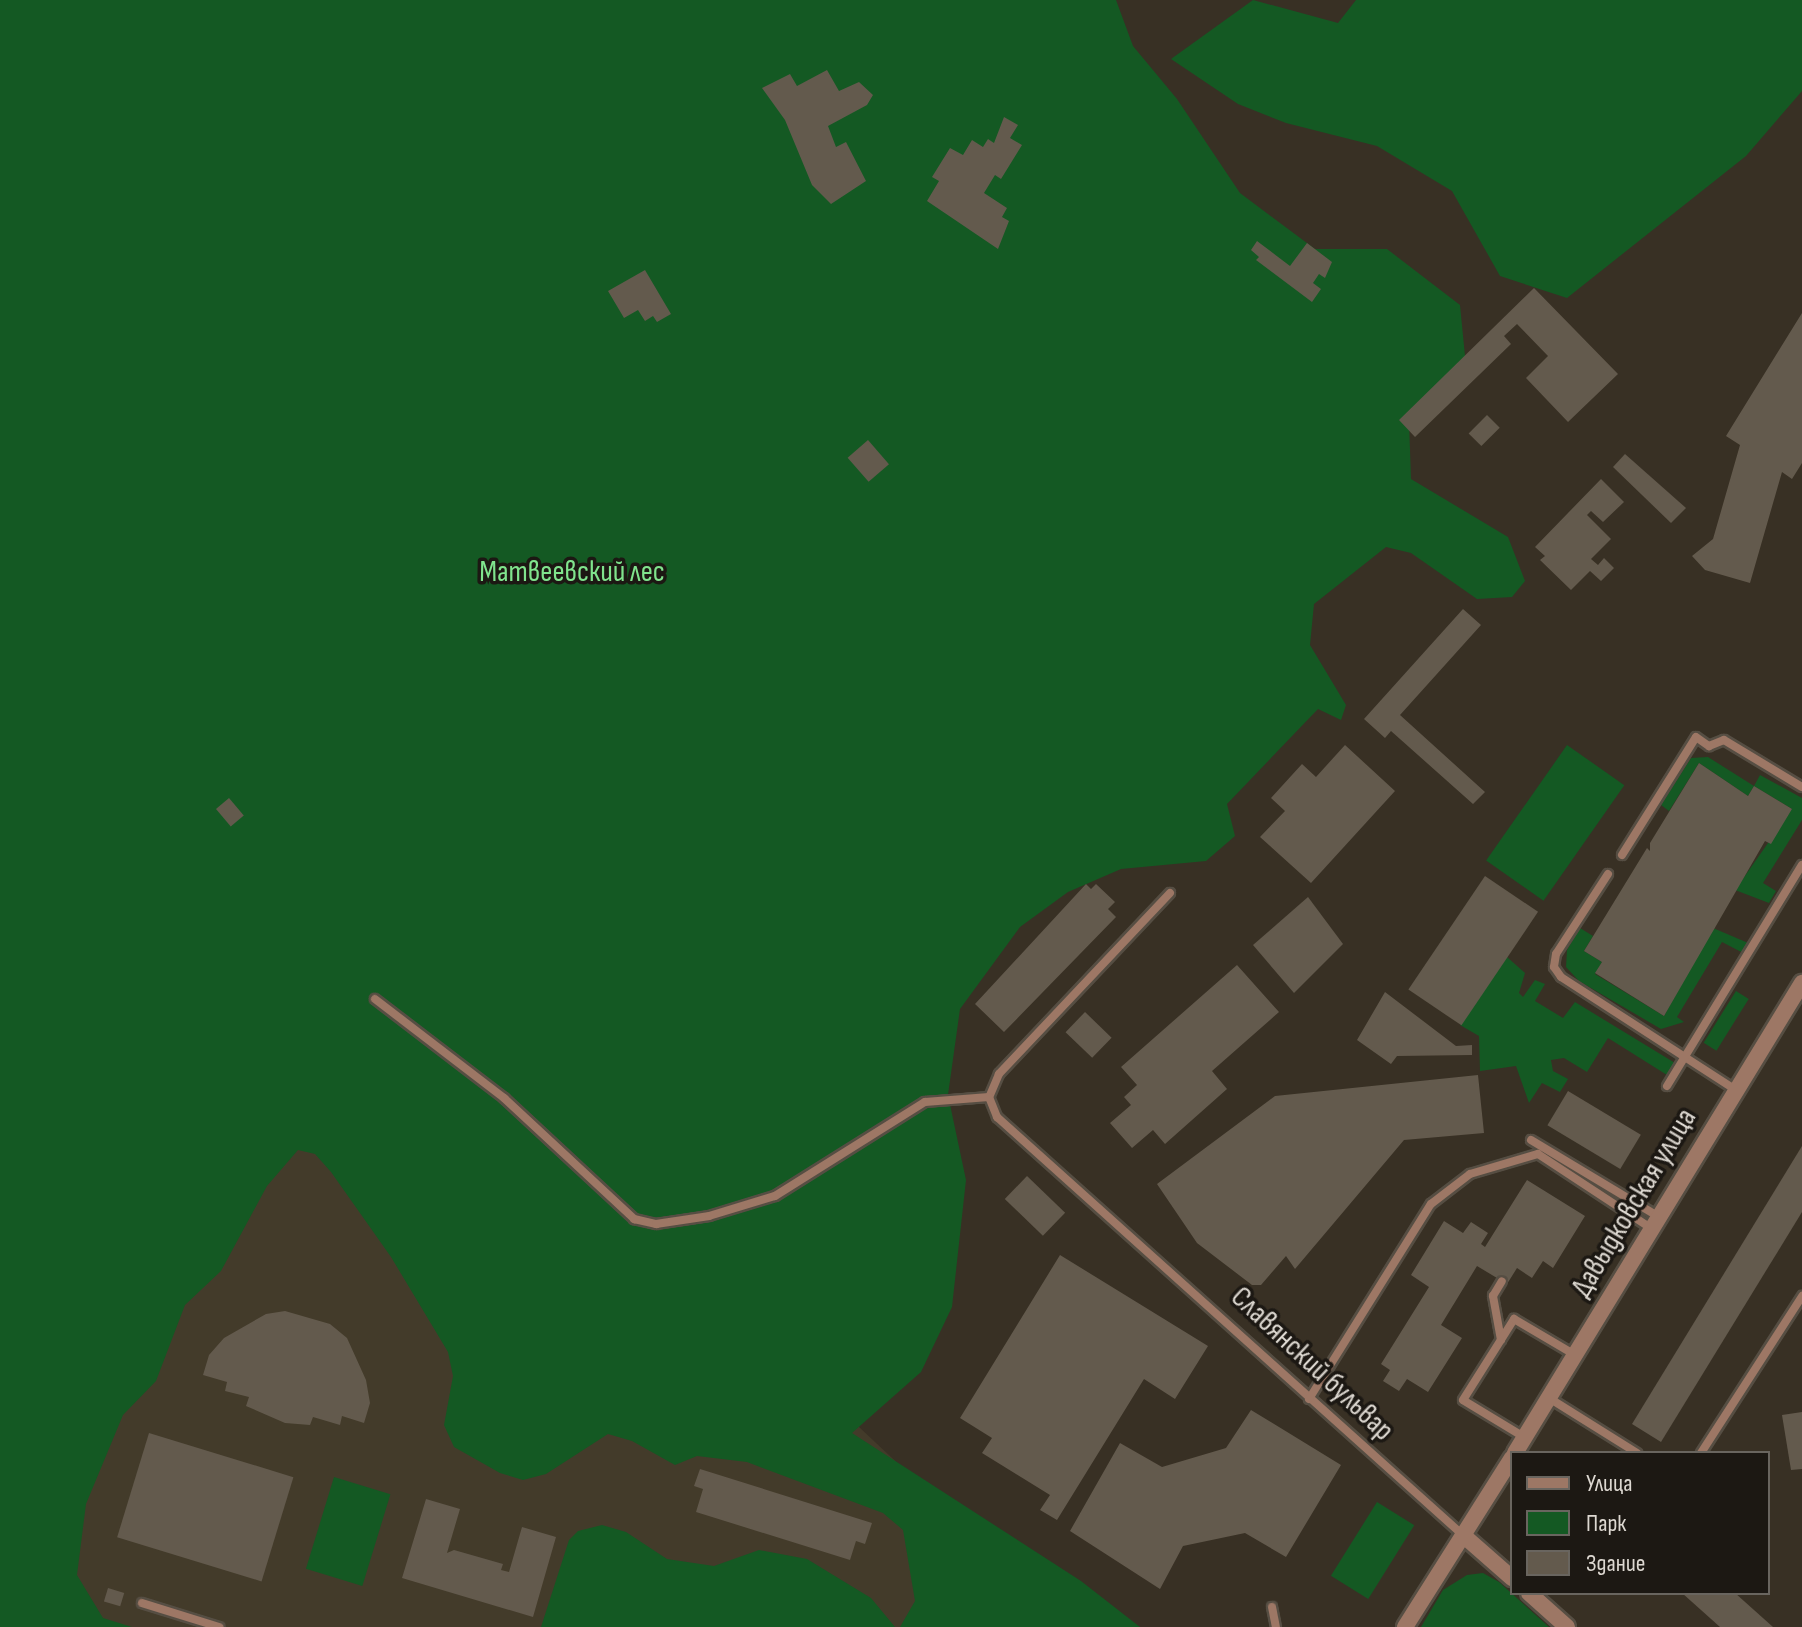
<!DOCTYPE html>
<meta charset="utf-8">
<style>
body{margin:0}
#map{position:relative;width:1802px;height:1627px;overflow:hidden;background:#383024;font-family:"Sofia Sans Condensed",sans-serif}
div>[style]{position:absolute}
.education>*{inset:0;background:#433b2a}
.green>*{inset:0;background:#145923;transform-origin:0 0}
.building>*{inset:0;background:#635a4d;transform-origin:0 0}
.roads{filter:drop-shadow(2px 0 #564e43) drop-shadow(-2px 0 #564e43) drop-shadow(0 2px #564e43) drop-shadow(0 -2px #564e43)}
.service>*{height:8px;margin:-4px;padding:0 4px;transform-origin:4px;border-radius:4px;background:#9d7765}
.tertiary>*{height:16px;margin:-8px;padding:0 8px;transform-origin:8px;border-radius:8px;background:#9d7765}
span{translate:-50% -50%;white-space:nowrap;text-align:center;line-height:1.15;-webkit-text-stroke:7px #1c1813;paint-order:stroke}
.park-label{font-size:30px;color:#80e48d}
.street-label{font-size:30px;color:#ddd8d1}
.legend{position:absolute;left:1510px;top:1451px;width:260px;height:144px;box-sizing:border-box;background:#1c1813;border:2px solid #69655f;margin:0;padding:10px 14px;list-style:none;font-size:24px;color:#ddd8d1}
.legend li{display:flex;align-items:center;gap:16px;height:40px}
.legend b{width:40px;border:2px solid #69655f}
</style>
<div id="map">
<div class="education">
<i style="clip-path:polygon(282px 1140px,594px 1212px,842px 1411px,1072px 1627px,109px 1627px,0 1486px)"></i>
</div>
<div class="green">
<i style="clip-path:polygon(0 0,1116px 0,1133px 46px,1177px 99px,1240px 193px,1315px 249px,1387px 249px,1460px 305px,1466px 366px,1409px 421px,1411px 479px,1508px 537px,1525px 581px,1512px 597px,1477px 599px,1411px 553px,1386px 547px,1314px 604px,1310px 645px,1346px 705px,1341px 720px,1318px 709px,1227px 804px,1235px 836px,1206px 861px,1121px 869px,1068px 892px,1020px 927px,960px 1009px,948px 1095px,966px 1180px,952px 1307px,921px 1372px,852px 1433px,1081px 1581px,1140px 1627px,900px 1627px,915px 1601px,903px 1530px,883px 1513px,747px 1462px,697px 1456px,675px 1465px,632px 1441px,608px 1434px,546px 1474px,523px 1480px,500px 1473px,454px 1447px,444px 1425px,453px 1376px,448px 1352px,391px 1257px,331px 1172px,315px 1154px,298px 1150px,267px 1186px,221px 1271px,185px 1305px,156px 1381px,123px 1415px,86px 1504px,77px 1575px,103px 1618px,132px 1627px,0 1627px)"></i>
<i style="clip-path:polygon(1253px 0,1338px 23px,1356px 0,1802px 0,1802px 91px,1746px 156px,1567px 298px,1500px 276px,1452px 191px,1377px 146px,1286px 123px,1238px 104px,1171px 59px)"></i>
<i style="left:1567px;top:745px;width:70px;height:141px;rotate:35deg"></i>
<i style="clip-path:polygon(1708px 757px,1754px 786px,1760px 775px,1802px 798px,1802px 820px,1763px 883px,1776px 891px,1769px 903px,1735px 890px,1792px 809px,1754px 786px,1748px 796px,1699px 763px,1669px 811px,1661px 805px,1691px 758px)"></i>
<i style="clip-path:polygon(1580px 928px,1593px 936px,1584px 951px,1602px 962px,1595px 974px,1664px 1016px,1713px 928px,1753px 945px,1747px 955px,1722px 942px,1677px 1017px,1684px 1022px,1661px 1029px,1579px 981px,1566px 967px,1567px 950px)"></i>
<i style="clip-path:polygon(1507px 957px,1525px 973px,1519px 993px,1523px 997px,1535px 980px,1545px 984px,1535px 1001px,1563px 1018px,1575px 1002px,1675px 1063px,1667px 1075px,1608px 1038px,1587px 1072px,1564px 1058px,1551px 1060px,1553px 1071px,1568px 1079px,1560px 1092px,1542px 1083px,1529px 1103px,1516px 1066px,1480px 1071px,1479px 1036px,1460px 1025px)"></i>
<i style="left:1736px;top:991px;width:15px;height:61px;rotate:32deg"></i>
<i style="left:334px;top:1477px;width:59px;height:96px;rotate:17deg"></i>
<i style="left:1377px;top:1502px;width:44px;height:87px;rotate:32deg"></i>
<i style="clip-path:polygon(602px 1525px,626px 1532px,667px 1559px,714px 1566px,759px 1550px,807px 1559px,871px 1598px,895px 1627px,541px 1627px,569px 1540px,578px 1531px)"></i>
<i style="clip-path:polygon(1483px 1573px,1499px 1582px,1549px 1627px,1421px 1627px,1443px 1590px,1467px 1575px)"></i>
</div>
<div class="building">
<i style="clip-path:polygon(827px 70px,839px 91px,859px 82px,873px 95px,867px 105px,828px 126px,836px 147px,846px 142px,866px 181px,831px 204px,812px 185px,785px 120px,762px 88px,790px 74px,797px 86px)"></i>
<i style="clip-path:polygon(1004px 117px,1018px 125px,1010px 138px,1022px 145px,1001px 179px,995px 175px,984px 193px,1007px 208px,1002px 217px,1009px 221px,998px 249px,927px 201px,939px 181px,932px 177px,950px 148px,963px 155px,972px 140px,983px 147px,988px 139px,994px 143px)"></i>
<i style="clip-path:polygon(1257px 241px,1290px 266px,1307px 243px,1332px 262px,1325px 278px,1319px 274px,1313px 283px,1321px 289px,1312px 302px,1256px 260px,1259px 257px,1251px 250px)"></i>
<i style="clip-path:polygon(645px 270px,671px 314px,657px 322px,653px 316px,645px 321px,638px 310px,624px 318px,608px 291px)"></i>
<i style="clip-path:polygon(1534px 288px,1618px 374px,1568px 422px,1526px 378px,1548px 356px,1517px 324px,1504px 336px,1511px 344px,1415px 437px,1399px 420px)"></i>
<i style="clip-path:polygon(1802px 313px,1802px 463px,1792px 479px,1782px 472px,1750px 583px,1705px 570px,1692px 556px,1713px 539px,1740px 445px,1726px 436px)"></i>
<i style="left:1487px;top:415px;width:18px;height:26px;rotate:45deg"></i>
<i style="left:868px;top:440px;width:32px;height:27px;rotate:49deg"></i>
<i style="clip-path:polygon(1625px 454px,1686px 508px,1671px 523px,1613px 467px)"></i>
<i style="clip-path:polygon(1601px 479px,1624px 502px,1603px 522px,1591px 511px,1587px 515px,1611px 539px,1591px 559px,1598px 565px,1604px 558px,1614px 568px,1601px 581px,1590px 571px,1571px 590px,1540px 560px,1545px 556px,1535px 547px)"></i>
<i style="clip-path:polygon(1463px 609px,1481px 625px,1400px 715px,1485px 792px,1473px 804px,1391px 731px,1385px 738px,1364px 719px)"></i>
<i style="clip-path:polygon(1345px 745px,1395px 791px,1311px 883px,1260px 837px,1285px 811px,1271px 798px,1302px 764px,1316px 777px)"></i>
<i style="clip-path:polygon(1699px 763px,1748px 796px,1754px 786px,1792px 809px,1771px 844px,1765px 841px,1664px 1016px,1595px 973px,1602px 962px,1584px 951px,1647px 848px,1650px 851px,1650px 843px)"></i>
<i style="left:229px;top:798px;width:23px;height:17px;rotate:50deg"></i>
<i style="left:1485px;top:876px;width:64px;height:137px;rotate:34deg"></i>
<i style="clip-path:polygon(1086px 884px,1091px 889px,1096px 884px,1115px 902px,1108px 909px,1116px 917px,1004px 1032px,975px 1004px)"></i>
<i style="clip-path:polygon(1308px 897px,1343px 944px,1294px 993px,1253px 945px)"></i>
<i style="clip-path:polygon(1237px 965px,1279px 1012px,1212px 1071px,1227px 1089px,1165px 1144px,1153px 1130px,1132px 1148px,1110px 1123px,1131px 1105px,1124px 1097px,1137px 1085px,1121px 1067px)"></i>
<i style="clip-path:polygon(1385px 992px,1456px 1046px,1472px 1045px,1472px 1055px,1397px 1056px,1391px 1064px,1357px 1040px)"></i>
<i style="left:1085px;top:1012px;width:37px;height:28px;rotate:44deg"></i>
<i style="clip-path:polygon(1478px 1075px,1484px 1133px,1404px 1140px,1295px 1269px,1286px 1256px,1261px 1285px,1252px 1285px,1197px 1243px,1157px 1184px,1275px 1096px)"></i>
<i style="left:1568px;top:1091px;width:85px;height:40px;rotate:31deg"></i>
<i style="clip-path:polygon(1802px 1146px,1802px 1212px,1661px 1442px,1632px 1424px)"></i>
<i style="left:1027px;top:1176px;width:53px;height:32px;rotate:44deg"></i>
<i style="clip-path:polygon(1527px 1180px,1585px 1216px,1553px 1268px,1543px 1261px,1532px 1278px,1517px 1268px,1507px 1284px,1477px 1266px,1441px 1325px,1462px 1338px,1428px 1392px,1407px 1379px,1399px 1391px,1383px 1381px,1390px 1370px,1381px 1364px,1429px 1287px,1411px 1275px,1444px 1221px,1463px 1233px,1471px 1222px,1488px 1233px,1481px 1244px,1485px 1247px)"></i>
<i style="clip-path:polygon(1060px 1255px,1208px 1346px,1175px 1399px,1144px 1379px,1057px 1520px,1040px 1510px,1050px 1495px,982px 1453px,992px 1438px,960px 1418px)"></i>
<i style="clip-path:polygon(285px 1311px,330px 1324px,347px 1338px,366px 1380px,370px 1403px,364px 1423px,342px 1416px,340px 1425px,313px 1417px,310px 1425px,285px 1423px,246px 1406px,249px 1397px,225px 1391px,227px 1382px,203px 1375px,209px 1355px,224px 1338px,266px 1314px)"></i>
<i style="clip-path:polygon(1251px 1410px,1341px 1465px,1286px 1557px,1245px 1533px,1183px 1546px,1160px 1589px,1070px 1531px,1120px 1443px,1162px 1467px,1226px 1448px)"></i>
<i style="clip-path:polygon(1802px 1412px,1802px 1469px,1791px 1470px,1782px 1415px)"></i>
<i style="left:149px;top:1433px;width:151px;height:109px;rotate:17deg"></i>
<i style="clip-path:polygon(700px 1469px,872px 1523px,865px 1544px,856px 1541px,850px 1560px,696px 1512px,703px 1489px,694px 1486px)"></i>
<i style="clip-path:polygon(426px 1499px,460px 1509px,447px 1553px,454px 1550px,503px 1564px,501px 1570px,509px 1572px,522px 1527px,556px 1537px,533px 1617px,402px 1578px)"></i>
<i style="left:108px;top:1588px;width:17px;height:14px;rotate:17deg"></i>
<i style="clip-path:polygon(1682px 1593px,1735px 1593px,1773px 1627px,1720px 1627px)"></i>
</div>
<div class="roads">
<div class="service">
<i style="left:1622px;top:855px;width:139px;rotate:-57.9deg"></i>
<i style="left:1696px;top:737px;width:16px;rotate:35deg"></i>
<i style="left:1709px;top:746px;width:16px;rotate:-22deg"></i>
<i style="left:1724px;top:740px;width:91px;rotate:31.1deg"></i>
<i style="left:1608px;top:874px;width:95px;rotate:123deg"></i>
<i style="left:1556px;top:954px;width:13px;rotate:99deg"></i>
<i style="left:1554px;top:967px;width:12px;rotate:55deg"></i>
<i style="left:1561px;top:977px;width:208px;rotate:32.9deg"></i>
<i style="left:1170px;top:893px;width:249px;rotate:133.4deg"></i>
<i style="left:999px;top:1074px;width:25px;rotate:113deg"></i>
<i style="left:989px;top:1097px;width:22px;rotate:68deg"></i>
<i style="left:997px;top:1117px;width:627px;rotate:41.9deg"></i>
<i style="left:375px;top:999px;width:163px;rotate:37.5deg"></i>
<i style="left:504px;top:1098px;width:178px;rotate:42.9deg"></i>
<i style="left:634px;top:1219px;width:23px;rotate:13deg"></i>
<i style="left:656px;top:1224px;width:54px;rotate:-8.6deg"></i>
<i style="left:709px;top:1216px;width:69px;rotate:-16.9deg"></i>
<i style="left:775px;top:1196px;width:177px;rotate:-32.1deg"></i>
<i style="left:925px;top:1102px;width:64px;rotate:-4.5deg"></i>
<i style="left:1667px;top:1086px;width:259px;rotate:-58.6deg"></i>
<i style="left:1531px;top:1140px;width:149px;rotate:31deg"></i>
<i style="left:1501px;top:1340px;width:45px;rotate:-100.3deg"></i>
<i style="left:1493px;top:1296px;width:17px;rotate:-59deg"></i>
<i style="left:1549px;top:1398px;width:104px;rotate:32deg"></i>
<i style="left:1309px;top:1399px;width:230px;rotate:-58deg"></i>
<i style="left:1431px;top:1204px;width:49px;rotate:-37.6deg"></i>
<i style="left:1470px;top:1174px;width:71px;rotate:-16.4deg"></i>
<i style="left:1538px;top:1154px;width:136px;rotate:33.3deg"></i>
<i style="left:1524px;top:1437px;width:71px;rotate:-148.8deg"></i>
<i style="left:1463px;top:1400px;width:96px;rotate:-57.8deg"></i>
<i style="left:1514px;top:1319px;width:71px;rotate:30.5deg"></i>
<i style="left:1701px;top:1453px;width:187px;rotate:-57.2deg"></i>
<i style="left:142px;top:1603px;width:81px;rotate:17.3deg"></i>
<i style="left:1272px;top:1607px;width:20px;rotate:79deg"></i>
</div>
<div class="tertiary">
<i style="left:1515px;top:1453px;width:551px;rotate:-58.59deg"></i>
<i style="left:1464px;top:1536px;width:64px;rotate:41.2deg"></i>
<i style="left:1529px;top:1593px;width:51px;rotate:41.8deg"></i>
<i style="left:1405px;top:1627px;width:200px;rotate:-57.7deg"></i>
</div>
</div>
<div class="park-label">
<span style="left:572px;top:572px">Матвеевский лес</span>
</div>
<div class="street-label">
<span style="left:1634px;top:1203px;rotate:-59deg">Давыдковская улица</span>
<span style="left:1312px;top:1364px;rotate:43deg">Славянский бульвар</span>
</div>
<ul class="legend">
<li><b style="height:10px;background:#9d7765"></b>Улица</li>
<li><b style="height:22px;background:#145923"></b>Парк</li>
<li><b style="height:22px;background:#635a4d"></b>Здание</li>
</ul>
</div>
